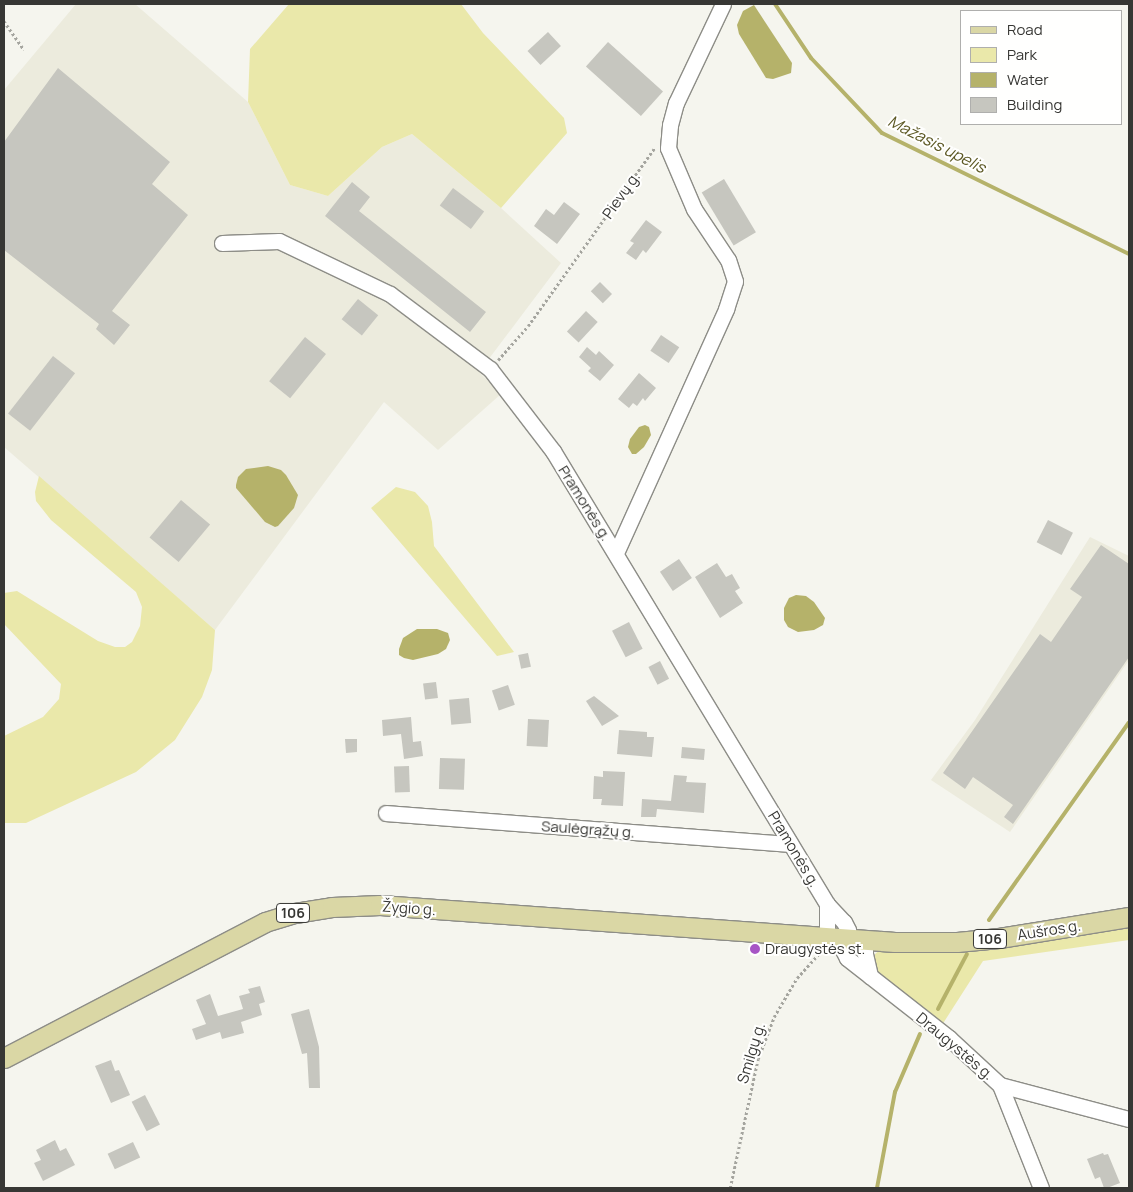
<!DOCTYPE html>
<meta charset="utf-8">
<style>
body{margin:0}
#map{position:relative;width:1133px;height:1192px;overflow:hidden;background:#f5f5ee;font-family:Manrope,sans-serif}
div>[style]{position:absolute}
.built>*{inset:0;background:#ecebdd}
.green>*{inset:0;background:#eae8aa}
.water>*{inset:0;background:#b5b26a}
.stream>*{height:4px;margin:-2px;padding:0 2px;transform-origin:2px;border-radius:2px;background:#b5b26a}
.building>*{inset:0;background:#c6c6bf;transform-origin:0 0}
.path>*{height:2.5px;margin-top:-1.25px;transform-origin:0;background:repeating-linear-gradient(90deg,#a5a59f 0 2.5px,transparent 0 5px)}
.roads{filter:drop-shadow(1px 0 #8d8d87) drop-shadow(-1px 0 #8d8d87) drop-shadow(0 1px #8d8d87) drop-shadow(0 -1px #8d8d87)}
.minor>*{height:15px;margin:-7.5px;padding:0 7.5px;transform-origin:7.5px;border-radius:7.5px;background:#fff}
.major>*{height:19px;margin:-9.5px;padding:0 9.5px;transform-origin:9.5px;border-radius:9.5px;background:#dad7a5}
.dots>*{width:14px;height:14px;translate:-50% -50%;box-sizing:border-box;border:2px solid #fffffe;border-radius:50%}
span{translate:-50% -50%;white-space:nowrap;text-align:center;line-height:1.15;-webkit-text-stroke:4px #fffffe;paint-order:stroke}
.shield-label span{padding:1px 4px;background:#fffffe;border:1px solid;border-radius:4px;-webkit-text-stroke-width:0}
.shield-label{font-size:14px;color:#373734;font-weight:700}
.street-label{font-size:15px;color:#373734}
.poi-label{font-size:15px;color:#373734}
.left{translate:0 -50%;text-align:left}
.water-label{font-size:16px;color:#5c5823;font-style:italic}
.frame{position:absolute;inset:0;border:5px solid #373734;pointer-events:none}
.legend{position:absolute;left:960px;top:10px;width:162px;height:115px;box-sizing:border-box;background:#fffffe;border:1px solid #afafad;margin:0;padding:6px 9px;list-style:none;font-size:15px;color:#373734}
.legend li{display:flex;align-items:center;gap:10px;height:25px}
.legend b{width:25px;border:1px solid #afafad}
</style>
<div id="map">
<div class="built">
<i style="clip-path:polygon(76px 4px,135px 4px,248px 102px,290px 185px,328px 196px,382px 147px,412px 134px,501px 208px,561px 263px,479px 372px,501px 394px,438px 450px,384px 402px,215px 630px,4px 447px,4px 90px)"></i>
<i style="clip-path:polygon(1090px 537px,1129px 556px,1129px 660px,1010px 832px,931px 780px,975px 720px)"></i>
</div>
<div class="green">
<i style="clip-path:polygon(289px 4px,461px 4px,483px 33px,564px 118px,567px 133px,501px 208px,412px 134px,382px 147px,328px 196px,290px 185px,248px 102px,250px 49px)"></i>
<i style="clip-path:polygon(39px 476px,215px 630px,212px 670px,202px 697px,175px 740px,136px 772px,26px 823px,4px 823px,4px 736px,43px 717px,59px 699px,61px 684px,4px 624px,4px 593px,17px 591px,98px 641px,115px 647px,125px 647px,132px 642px,140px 626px,142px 607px,136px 592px,51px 520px,36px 501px,35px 492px)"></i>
<i style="clip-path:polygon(396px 487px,415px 492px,428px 506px,432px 522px,434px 546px,514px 652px,497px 656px,371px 508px)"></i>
<i style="clip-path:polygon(1129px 926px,1129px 940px,983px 961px,942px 1025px,876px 972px,874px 966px,875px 954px,880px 950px)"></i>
</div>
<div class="water">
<i style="clip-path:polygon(754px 5px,792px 63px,791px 73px,773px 79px,766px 78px,739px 34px,737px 25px,743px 11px)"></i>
<i style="clip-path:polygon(645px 425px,649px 427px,651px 435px,644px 447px,636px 454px,632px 454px,628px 447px,630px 439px,639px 427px)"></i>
<i style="clip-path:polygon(268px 466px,281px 470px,286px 475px,298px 495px,294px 508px,278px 526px,275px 527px,265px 522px,236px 488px,236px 485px,238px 477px,246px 469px)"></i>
<i style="clip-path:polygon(796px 595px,806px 596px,814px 602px,825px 618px,823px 625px,814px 630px,798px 632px,788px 627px,784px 620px,784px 608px,789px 598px)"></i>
<i style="clip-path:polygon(417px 629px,437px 629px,448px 633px,450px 640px,446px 649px,438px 654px,413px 660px,404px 658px,399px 655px,399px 649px,403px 638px)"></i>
</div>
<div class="stream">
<i style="left:775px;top:4px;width:65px;rotate:56.3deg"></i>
<i style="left:811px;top:58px;width:103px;rotate:46.6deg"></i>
<i style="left:882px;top:133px;width:275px;rotate:26.1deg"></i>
<i style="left:989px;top:920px;width:242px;rotate:-54.7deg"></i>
<i style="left:938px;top:1009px;width:62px;rotate:-62.2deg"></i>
<i style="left:877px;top:1188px;width:98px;rotate:-79.4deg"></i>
<i style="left:895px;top:1092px;width:63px;rotate:-66.7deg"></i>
</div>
<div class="building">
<i style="left:548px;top:32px;width:19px;height:28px;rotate:47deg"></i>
<i style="left:608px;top:42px;width:74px;height:33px;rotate:42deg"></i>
<i style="clip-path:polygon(58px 68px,170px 162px,152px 184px,188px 215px,112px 311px,130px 325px,114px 345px,96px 329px,99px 324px,4px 250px,4px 142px)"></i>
<i style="left:724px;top:179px;width:62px;height:26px;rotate:59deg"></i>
<i style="clip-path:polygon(352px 182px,370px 197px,359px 211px,486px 312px,470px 332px,325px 216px)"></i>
<i style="left:453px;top:188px;width:39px;height:22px;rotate:37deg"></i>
<i style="clip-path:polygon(564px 202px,580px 214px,557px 244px,534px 226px,546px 209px,554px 215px)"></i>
<i style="clip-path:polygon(646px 220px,662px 232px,646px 253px,643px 250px,636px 260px,626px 253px,634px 243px,630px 241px)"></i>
<i style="left:600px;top:282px;width:17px;height:13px;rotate:45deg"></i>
<i style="left:358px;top:299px;width:26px;height:26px;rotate:39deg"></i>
<i style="left:586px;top:311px;width:16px;height:28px;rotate:43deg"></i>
<i style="left:661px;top:335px;width:22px;height:19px;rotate:34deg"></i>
<i style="left:305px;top:337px;width:27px;height:57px;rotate:39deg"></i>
<i style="clip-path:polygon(587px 347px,596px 355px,599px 351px,614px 365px,600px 381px,588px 371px,591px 368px,579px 357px)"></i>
<i style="left:53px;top:356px;width:28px;height:73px;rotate:38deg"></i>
<i style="clip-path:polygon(639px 373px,656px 388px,645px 401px,643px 398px,637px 406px,633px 403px,629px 408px,618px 399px)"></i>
<i style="left:181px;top:500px;width:38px;height:49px;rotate:40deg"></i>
<i style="left:1048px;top:520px;width:28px;height:25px;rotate:27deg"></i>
<i style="clip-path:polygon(1101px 545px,1129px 564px,1129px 657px,1013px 824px,1004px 817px,1013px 805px,973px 777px,965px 789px,943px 773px,1040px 634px,1051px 642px,1082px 597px,1070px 589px)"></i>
<i style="left:679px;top:559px;width:23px;height:23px;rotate:56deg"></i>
<i style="clip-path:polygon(717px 563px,726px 577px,732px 574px,740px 588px,735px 591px,743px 603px,720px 618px,695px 577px)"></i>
<i style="left:629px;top:622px;width:30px;height:19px;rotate:63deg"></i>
<i style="left:528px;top:653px;width:14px;height:10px;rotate:78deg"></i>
<i style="left:660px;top:661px;width:20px;height:13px;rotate:63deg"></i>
<i style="left:436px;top:682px;width:16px;height:13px;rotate:83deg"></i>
<i style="left:508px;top:685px;width:21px;height:17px;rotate:71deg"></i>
<i style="clip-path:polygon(594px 696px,619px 716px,602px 726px,586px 701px)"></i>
<i style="left:469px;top:698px;width:25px;height:20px;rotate:85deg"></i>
<i style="clip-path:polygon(411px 717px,413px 742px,421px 741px,423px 756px,404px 759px,401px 734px,383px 736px,382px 720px)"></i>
<i style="left:528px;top:719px;width:21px;height:27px;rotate:3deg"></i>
<i style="clip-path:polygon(619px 730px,647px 732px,647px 737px,654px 737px,652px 757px,617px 754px)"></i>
<i style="clip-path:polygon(345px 739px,357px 739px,357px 752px,346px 753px)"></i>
<i style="left:682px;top:747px;width:23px;height:11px;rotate:5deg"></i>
<i style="left:440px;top:758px;width:25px;height:31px;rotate:2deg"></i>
<i style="left:409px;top:766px;width:26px;height:15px;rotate:88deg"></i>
<i style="clip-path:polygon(603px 771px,625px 772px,623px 806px,601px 805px,602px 799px,593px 799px,594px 776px,603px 777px)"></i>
<i style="clip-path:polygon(674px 775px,687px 776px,686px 782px,706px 783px,704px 813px,657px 809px,656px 817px,641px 817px,642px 799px,671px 801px)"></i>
<i style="clip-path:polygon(260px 986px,265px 1002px,259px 1004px,262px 1015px,241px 1022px,244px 1033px,222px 1039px,220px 1032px,196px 1040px,192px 1029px,206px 1024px,196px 1000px,210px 994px,218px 1016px,243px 1009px,239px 996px,250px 993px,248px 989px)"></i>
<i style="clip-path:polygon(309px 1009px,319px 1047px,320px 1088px,309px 1088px,307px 1053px,302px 1054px,291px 1014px)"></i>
<i style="clip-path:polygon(111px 1060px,115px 1071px,119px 1070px,130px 1095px,111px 1103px,95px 1066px)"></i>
<i style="left:145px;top:1095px;width:33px;height:15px;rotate:63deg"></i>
<i style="clip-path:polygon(55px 1140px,60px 1151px,66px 1148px,75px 1165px,43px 1181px,34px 1163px,41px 1160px,36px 1150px)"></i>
<i style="left:133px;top:1142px;width:17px;height:28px;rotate:65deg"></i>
<i style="clip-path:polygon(1103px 1153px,1104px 1155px,1108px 1154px,1120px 1183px,1107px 1188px,1104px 1188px,1100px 1177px,1095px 1179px,1087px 1159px)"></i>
</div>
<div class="path">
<i style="left:4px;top:21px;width:35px;rotate:55deg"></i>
<i style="left:498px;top:360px;width:45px;rotate:-48.6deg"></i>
<i style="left:528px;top:326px;width:219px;rotate:-54.6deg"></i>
<i style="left:730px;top:1188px;width:132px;rotate:-77.8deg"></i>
<i style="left:758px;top:1059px;width:45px;rotate:-69.1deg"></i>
<i style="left:774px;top:1017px;width:45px;rotate:-59.5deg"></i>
<i style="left:797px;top:978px;width:36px;rotate:-48deg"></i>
</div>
<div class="roads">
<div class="minor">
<i style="left:222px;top:243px;width:57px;rotate:-2deg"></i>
<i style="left:279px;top:241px;width:123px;rotate:25.5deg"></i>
<i style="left:390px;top:294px;width:125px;rotate:36.9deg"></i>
<i style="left:490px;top:369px;width:103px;rotate:52.5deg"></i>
<i style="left:553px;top:451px;width:529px;rotate:58.83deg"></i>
<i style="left:827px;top:904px;width:25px;rotate:47deg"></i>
<i style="left:844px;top:922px;width:9px;rotate:63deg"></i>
<i style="left:848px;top:930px;width:10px;rotate:84deg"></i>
<i style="left:616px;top:553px;width:268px;rotate:-65.7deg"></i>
<i style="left:726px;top:309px;width:29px;rotate:-72deg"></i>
<i style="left:735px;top:281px;width:22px;rotate:-108deg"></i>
<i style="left:728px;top:260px;width:61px;rotate:-123.7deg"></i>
<i style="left:694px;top:209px;width:66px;rotate:-113.1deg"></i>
<i style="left:668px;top:148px;width:23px;rotate:-85deg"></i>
<i style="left:670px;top:125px;width:23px;rotate:-75deg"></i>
<i style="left:676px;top:103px;width:110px;rotate:-64.6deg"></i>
<i style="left:386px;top:813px;width:405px;rotate:4.4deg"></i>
<i style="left:827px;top:904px;width:35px;rotate:90deg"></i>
<i style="left:842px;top:940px;width:10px;rotate:84deg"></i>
<i style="left:843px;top:950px;width:9px;rotate:63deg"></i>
<i style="left:847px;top:958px;width:130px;rotate:38.1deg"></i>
<i style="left:949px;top:1038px;width:69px;rotate:42.7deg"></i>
<i style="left:1000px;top:1085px;width:111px;rotate:68.3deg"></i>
<i style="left:865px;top:941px;width:13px;rotate:90deg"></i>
<i style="left:865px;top:954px;width:23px;rotate:77deg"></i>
<i style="left:1000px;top:1085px;width:133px;rotate:14.8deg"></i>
</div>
<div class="major">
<i style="left:4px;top:1058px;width:294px;rotate:-27.5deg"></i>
<i style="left:265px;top:922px;width:31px;rotate:-17deg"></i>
<i style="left:295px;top:913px;width:37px;rotate:-9deg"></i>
<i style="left:332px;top:907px;width:48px;rotate:-2.4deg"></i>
<i style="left:380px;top:905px;width:516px;rotate:4.11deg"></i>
<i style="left:895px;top:942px;width:62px"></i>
<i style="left:957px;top:942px;width:42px;rotate:-5.4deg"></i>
<i style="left:999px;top:938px;width:132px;rotate:-9.2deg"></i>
</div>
</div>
<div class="dots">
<i style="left:755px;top:949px;background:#a755c5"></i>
</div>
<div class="shield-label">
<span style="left:293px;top:913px">106</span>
<span style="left:990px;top:939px">106</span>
</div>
<div class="street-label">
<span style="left:621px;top:195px;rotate:-55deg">Pievų g.</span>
<span style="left:585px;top:503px;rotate:58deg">Pramonės g.</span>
<span style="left:588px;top:829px;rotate:4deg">Saulėgrąžų g.</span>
<span style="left:794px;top:849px;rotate:59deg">Pramonės g.</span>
<span style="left:409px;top:908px;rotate:4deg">Žygio g.</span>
<span style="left:1049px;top:930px;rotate:-9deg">Aušros g.</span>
<span style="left:955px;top:1046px;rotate:40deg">Draugystės g.</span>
<span style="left:751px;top:1053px;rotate:-73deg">Smilgų g.</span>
</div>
<div class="poi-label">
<span class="left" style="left:765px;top:949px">Draugystės st.</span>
</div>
<div class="water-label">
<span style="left:937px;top:144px;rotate:27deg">Mažasis upelis</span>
</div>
<div class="frame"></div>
<ul class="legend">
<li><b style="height:6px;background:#dad7a5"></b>Road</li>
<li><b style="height:14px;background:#eae8aa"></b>Park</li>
<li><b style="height:14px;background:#b5b26a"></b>Water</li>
<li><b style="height:14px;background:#c6c6bf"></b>Building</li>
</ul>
</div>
